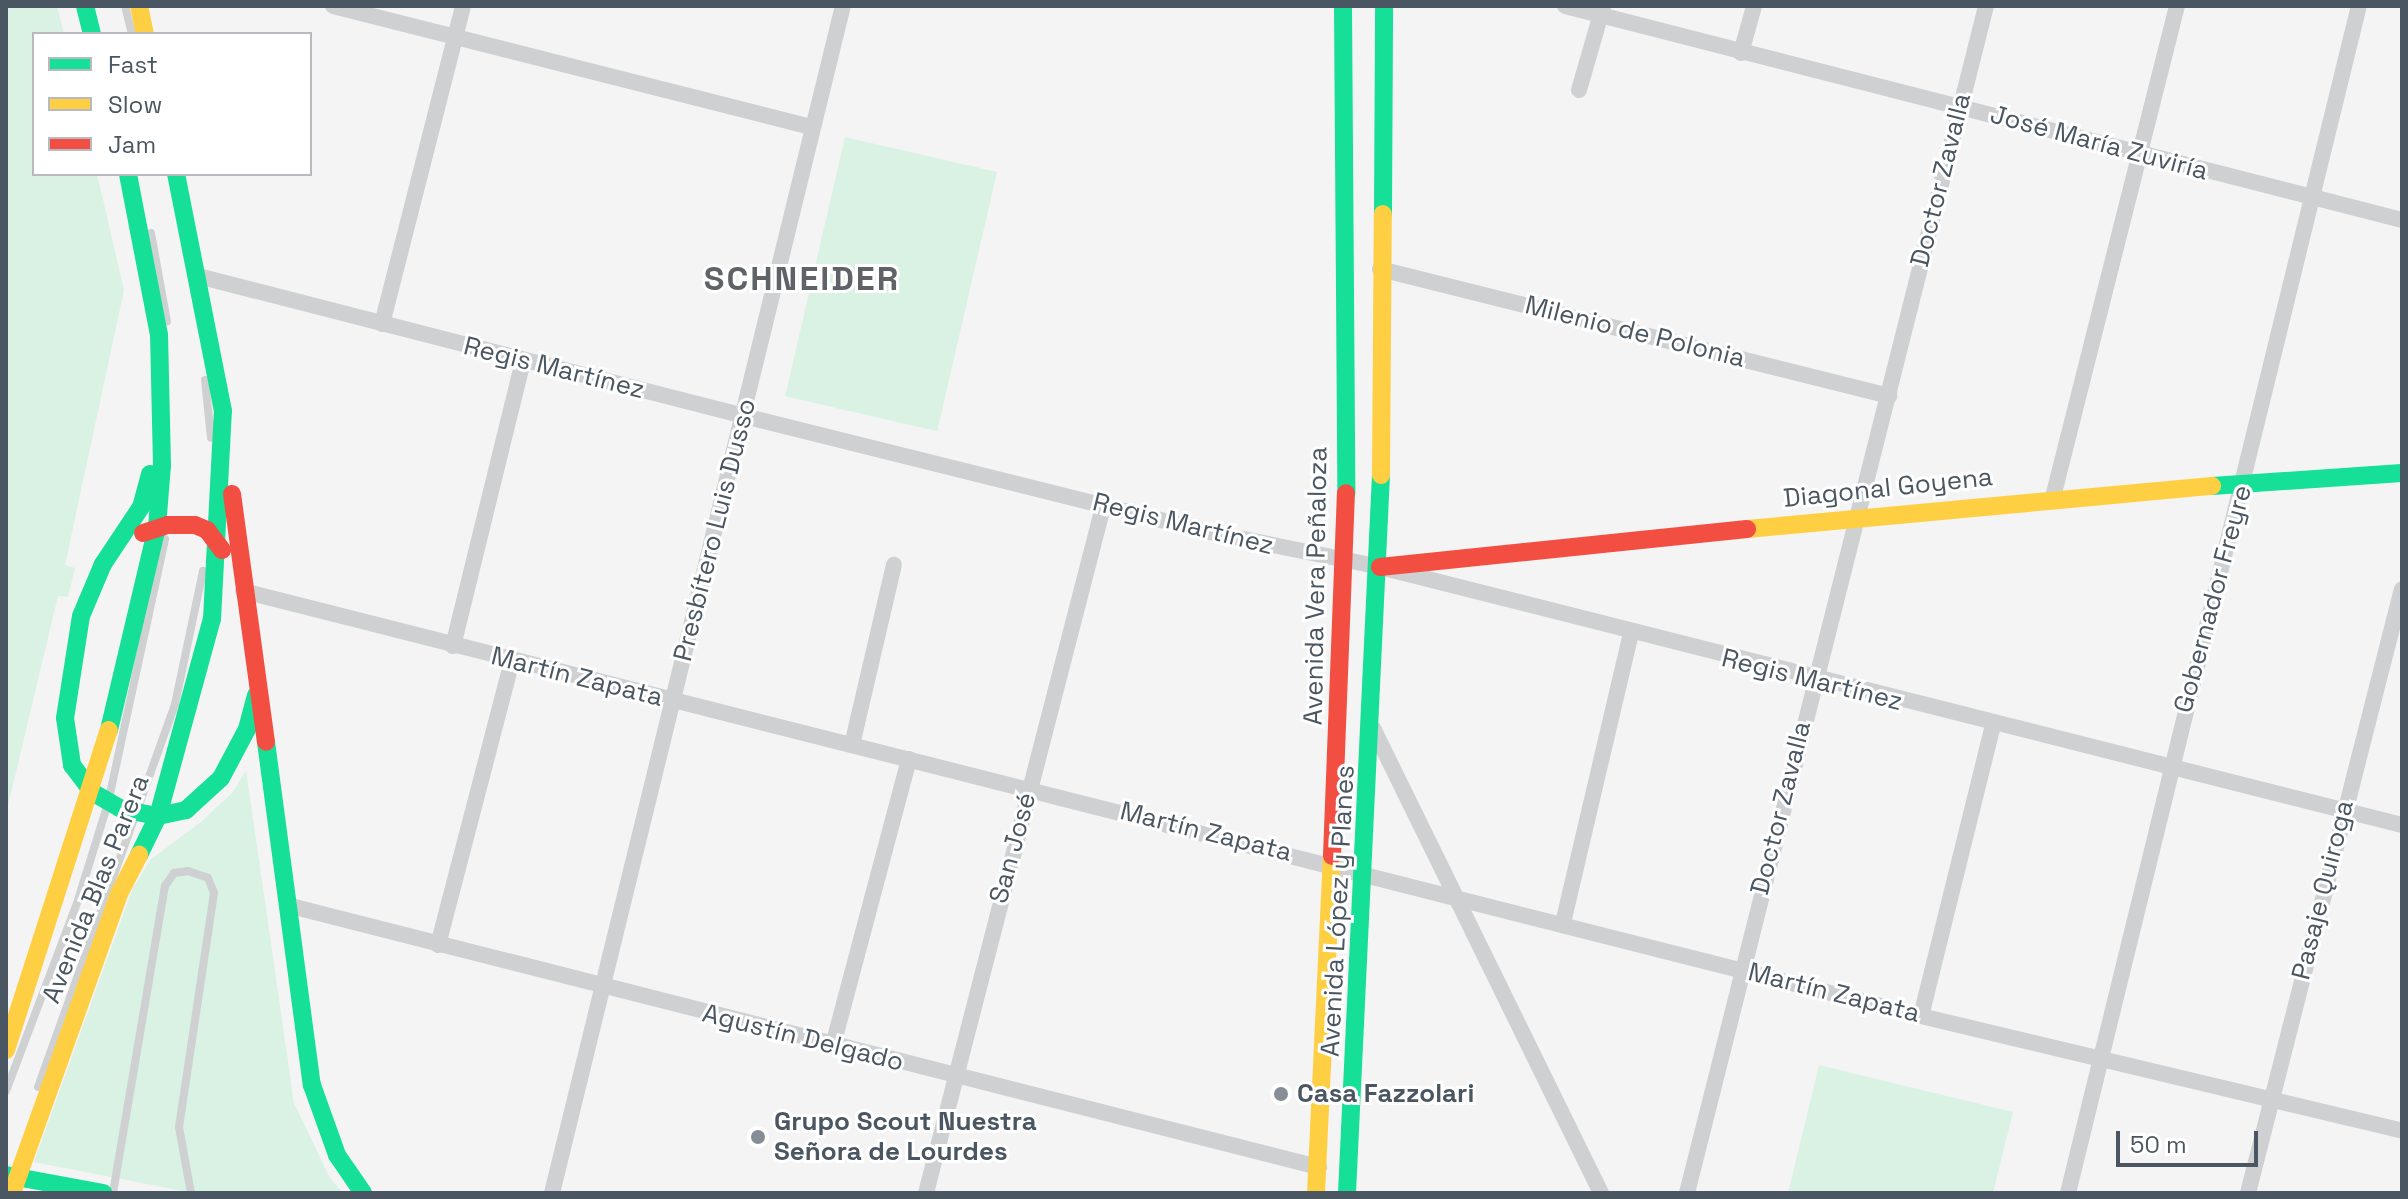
<!DOCTYPE html>
<meta charset="utf-8">
<style>
body{margin:0}
#map{position:relative;width:2408px;height:1199px;overflow:hidden;background:#f4f4f4;font-family:"Space Grotesk",sans-serif}
div>[style]{position:absolute}
.green>*{inset:0;background:#d9f2e3;transform-origin:0 0}
.lane>*{height:8px;margin:-4px;padding:0 4px;transform-origin:4px;border-radius:4px;background:#ced0d2}
.street>*{height:16px;margin:-8px;padding:0 8px;transform-origin:8px;border-radius:8px;background:#ced0d2}
.fast>*{height:18px;margin:-9px;padding:0 9px;transform-origin:9px;border-radius:9px;background:#16e098}
.slow>*{height:18px;margin:-9px;padding:0 9px;transform-origin:9px;border-radius:9px;background:#ffcf43}
.jam>*{height:18px;margin:-9px;padding:0 9px;transform-origin:9px;border-radius:9px;background:#f24e42}
.dots>*{width:22px;height:22px;translate:-50% -50%;box-sizing:border-box;border:4px solid #fff;border-radius:50%}
span{translate:-50% -50%;white-space:nowrap;text-align:center;line-height:1.15;-webkit-text-stroke:6px #fff;paint-order:stroke}
.street-label{font-size:26px;color:#4a5661}
.poi-label{font-size:26px;color:#4a5661;font-weight:700}
.left{translate:0 -50%;text-align:left}
.district-label{font-size:34px;color:#5f6368;font-weight:700;letter-spacing:2px}
.frame{position:absolute;inset:0;border:8px solid #4a5661;pointer-events:none}
.legend{position:absolute;left:32px;top:32px;width:280px;height:144px;box-sizing:border-box;background:#fff;border:2px solid #b7bbc0;margin:0;padding:10px 14px;list-style:none;font-size:24px;color:#4a5661}
.legend li{display:flex;align-items:center;gap:16px;height:40px}
.legend b{width:40px;border:2px solid #b7bbc0}
.scale{position:absolute;left:2116px;top:1131px;width:142px;height:36px;box-sizing:border-box;border:4px solid #4a5661;border-top:0;padding-left:10px;font-size:24px;line-height:28px;white-space:nowrap;color:#4a5661;-webkit-text-stroke:6px #fff;paint-order:stroke}
</style>
<div id="map">
<div class="green">
<i style="clip-path:polygon(6px 6px,57px 6px,64px 34px,34px 34px,34px 174px,97px 174px,124px 290px,65px 565px,75px 568px,68px 597px,58px 596px,6px 814px)"></i>
<i style="left:845px;top:137px;width:156px;height:266px;rotate:13deg"></i>
<i style="clip-path:polygon(246px 770px,294px 1103px,330px 1178px,343px 1193px,193px 1193px,34px 1162px,132px 890px,150px 860px,202px 821px,233px 792px)"></i>
<i style="clip-path:polygon(1819px 1065px,2013px 1112px,1993px 1193px,1788px 1193px)"></i>
</div>
<div class="lane">
<i style="left:125px;top:6px;width:29px;rotate:76deg"></i>
<i style="left:151px;top:233px;width:90px;rotate:79.8deg"></i>
<i style="left:205px;top:380px;width:58px;rotate:84.1deg"></i>
<i style="left:38px;top:1087px;width:407px;rotate:-70.3deg"></i>
<i style="left:175px;top:704px;width:136px;rotate:-78.1deg"></i>
<i style="left:6px;top:1091px;width:204px;rotate:-69.3deg"></i>
<i style="left:78px;top:900px;width:102px;rotate:-72.8deg"></i>
<i style="left:108px;top:803px;width:270px;rotate:-77.8deg"></i>
<i style="left:113px;top:1193px;width:311px;rotate:-80.4deg"></i>
<i style="left:165px;top:886px;width:16px;rotate:-55deg"></i>
<i style="left:174px;top:873px;width:14px;rotate:-8deg"></i>
<i style="left:188px;top:871px;width:21px;rotate:19deg"></i>
<i style="left:208px;top:878px;width:16px;rotate:68deg"></i>
<i style="left:214px;top:893px;width:237px;rotate:98.5deg"></i>
<i style="left:179px;top:1127px;width:67px;rotate:79.7deg"></i>
</div>
<div class="street">
<i style="left:333px;top:6px;width:493px;rotate:14.2deg"></i>
<i style="left:1565px;top:6px;width:864px;rotate:14.34deg"></i>
<i style="left:1741px;top:53px;width:49px;rotate:-74.5deg"></i>
<i style="left:1579px;top:90px;width:86px;rotate:-73.9deg"></i>
<i style="left:1380px;top:269px;width:525px;rotate:14.01deg"></i>
<i style="left:198px;top:276px;width:564px;rotate:14.38deg"></i>
<i style="left:744px;top:416px;width:480px;rotate:14deg"></i>
<i style="left:1210px;top:532px;width:174px;rotate:11.6deg"></i>
<i style="left:1380px;top:567px;width:1054px;rotate:14.17deg"></i>
<i style="left:382px;top:324px;width:328px;rotate:-75.7deg"></i>
<i style="left:2053px;top:497px;width:506px;rotate:-75.83deg"></i>
<i style="left:243px;top:591px;width:1731px;rotate:14.21deg"></i>
<i style="left:1921px;top:1016px;width:495px;rotate:13.4deg"></i>
<i style="left:453px;top:646px;width:294px;rotate:-76.2deg"></i>
<i style="left:1373px;top:728px;width:518px;rotate:63.88deg"></i>
<i style="left:852px;top:745px;width:185px;rotate:-76.9deg"></i>
<i style="left:287px;top:905px;width:1065px;rotate:14.25deg"></i>
<i style="left:1563px;top:923px;width:298px;rotate:-76.8deg"></i>
<i style="left:438px;top:945px;width:293px;rotate:-75.4deg"></i>
<i style="left:1921px;top:1016px;width:299px;rotate:-76.1deg"></i>
<i style="left:833px;top:1045px;width:296px;rotate:-75.1deg"></i>
<i style="left:552px;top:1193px;width:1222px;rotate:-76.23deg"></i>
<i style="left:926px;top:1193px;width:713px;rotate:-75.53deg"></i>
<i style="left:1687px;top:1193px;width:1224px;rotate:-75.86deg"></i>
<i style="left:2068px;top:1193px;width:1222px;rotate:-76.23deg"></i>
<i style="left:2248px;top:1193px;width:623px;rotate:-75.7deg"></i>
</div>
<div class="fast">
<i style="left:85px;top:6px;width:29px;rotate:76deg"></i>
<i style="left:1343px;top:6px;width:487px;rotate:89.6deg"></i>
<i style="left:1383px;top:214px;width:208px;rotate:-89.7deg"></i>
<i style="left:150px;top:474px;width:34px;rotate:105deg"></i>
<i style="left:141px;top:507px;width:69px;rotate:123.7deg"></i>
<i style="left:103px;top:564px;width:56px;rotate:112.9deg"></i>
<i style="left:81px;top:616px;width:103px;rotate:98.9deg"></i>
<i style="left:65px;top:718px;width:48px;rotate:81.5deg"></i>
<i style="left:72px;top:765px;width:34px;rotate:53deg"></i>
<i style="left:92px;top:792px;width:34px;rotate:30deg"></i>
<i style="left:121px;top:809px;width:38px;rotate:11deg"></i>
<i style="left:158px;top:816px;width:29px;rotate:-12deg"></i>
<i style="left:186px;top:810px;width:47px;rotate:-42.4deg"></i>
<i style="left:221px;top:778px;width:55px;rotate:-62deg"></i>
<i style="left:247px;top:729px;width:35px;rotate:-75deg"></i>
<i style="left:2212px;top:486px;width:190px;rotate:-3.9deg"></i>
<i style="left:109px;top:730px;width:209px;rotate:-76.7deg"></i>
<i style="left:157px;top:527px;width:62px;rotate:-85.4deg"></i>
<i style="left:162px;top:465px;width:130px;rotate:-91.3deg"></i>
<i style="left:159px;top:335px;width:164px;rotate:-100.9deg"></i>
<i style="left:266px;top:742px;width:346px;rotate:82.4deg"></i>
<i style="left:312px;top:1085px;width:74px;rotate:70.3deg"></i>
<i style="left:337px;top:1155px;width:46px;rotate:55.6deg"></i>
<i style="left:139px;top:855px;width:43px;rotate:-64deg"></i>
<i style="left:158px;top:816px;width:204px;rotate:-74.7deg"></i>
<i style="left:212px;top:619px;width:208px;rotate:-87deg"></i>
<i style="left:223px;top:411px;width:242px;rotate:-101.2deg"></i>
<i style="left:6px;top:1175px;width:99px;rotate:10.5deg"></i>
<i style="left:1347px;top:1193px;width:719px;rotate:-87.29deg"></i>
</div>
<div class="slow">
<i style="left:139px;top:6px;width:29px;rotate:78deg"></i>
<i style="left:1381px;top:475px;width:261px;rotate:-89.6deg"></i>
<i style="left:1747px;top:529px;width:467px;rotate:-5.3deg"></i>
<i style="left:6px;top:1050px;width:336px;rotate:-72.2deg"></i>
<i style="left:12px;top:1193px;width:320px;rotate:-70.3deg"></i>
<i style="left:120px;top:892px;width:42px;rotate:-62.8deg"></i>
<i style="left:1316px;top:1193px;width:337px;rotate:-87.3deg"></i>
</div>
<div class="jam">
<i style="left:232px;top:494px;width:250px;rotate:82.2deg"></i>
<i style="left:143px;top:533px;width:25px;rotate:-18deg"></i>
<i style="left:167px;top:525px;width:28px"></i>
<i style="left:195px;top:525px;width:13px;rotate:23deg"></i>
<i style="left:207px;top:530px;width:25px;rotate:53deg"></i>
<i style="left:1380px;top:567px;width:369px;rotate:-5.9deg"></i>
<i style="left:1332px;top:856px;width:363px;rotate:-87.8deg"></i>
</div>
<div class="dots">
<i style="left:1281px;top:1094px;background:#868d94"></i>
<i style="left:758px;top:1137px;background:#868d94"></i>
</div>
<div class="street-label">
<span style="left:2099px;top:143px;rotate:15deg">José María Zuviría</span>
<span style="left:1941px;top:180px;rotate:-76deg">Doctor Zavalla</span>
<span style="left:1635px;top:332px;rotate:14deg">Milenio de Polonia</span>
<span style="left:554px;top:368px;rotate:14deg">Regis Martínez</span>
<span style="left:1888px;top:488px;rotate:-6deg">Diagonal Goyena</span>
<span style="left:1183px;top:524px;rotate:14deg">Regis Martínez</span>
<span style="left:715px;top:530px;rotate:-76deg">Presbítero Luis Dusso</span>
<span style="left:1316px;top:586px;rotate:-89deg">Avenida Vera Peñaloza</span>
<span style="left:2213px;top:599px;rotate:-75deg">Gobernador Freyre</span>
<span style="left:577px;top:677px;rotate:14deg">Martín Zapata</span>
<span style="left:1812px;top:680px;rotate:14deg">Regis Martínez</span>
<span style="left:1781px;top:808px;rotate:-76deg">Doctor Zavalla</span>
<span style="left:1206px;top:832px;rotate:14deg">Martín Zapata</span>
<span style="left:1013px;top:848px;rotate:-75deg">San José</span>
<span style="left:96px;top:889px;rotate:-68deg">Avenida Blas Parera</span>
<span style="left:2323px;top:890px;rotate:-76deg">Pasaje Quiroga</span>
<span style="left:1338px;top:911px;rotate:-87deg">Avenida López y Planes</span>
<span style="left:1834px;top:993px;rotate:14deg">Martín Zapata</span>
<span style="left:803px;top:1038px;rotate:14deg">Agustín Delgado</span>
</div>
<div class="poi-label">
<span class="left" style="left:1297px;top:1094px">Casa Fazzolari</span>
<span class="left" style="left:774px;top:1137px">Grupo Scout Nuestra<br>Señora de Lourdes</span>
</div>
<div class="district-label">
<span style="left:802px;top:279px">SCHNEIDER</span>
</div>
<div class="frame"></div>
<ul class="legend">
<li><b style="height:10px;background:#16e098"></b>Fast</li>
<li><b style="height:10px;background:#ffcf43"></b>Slow</li>
<li><b style="height:10px;background:#f24e42"></b>Jam</li>
</ul>
<div class="scale">50 m</div>
</div>
